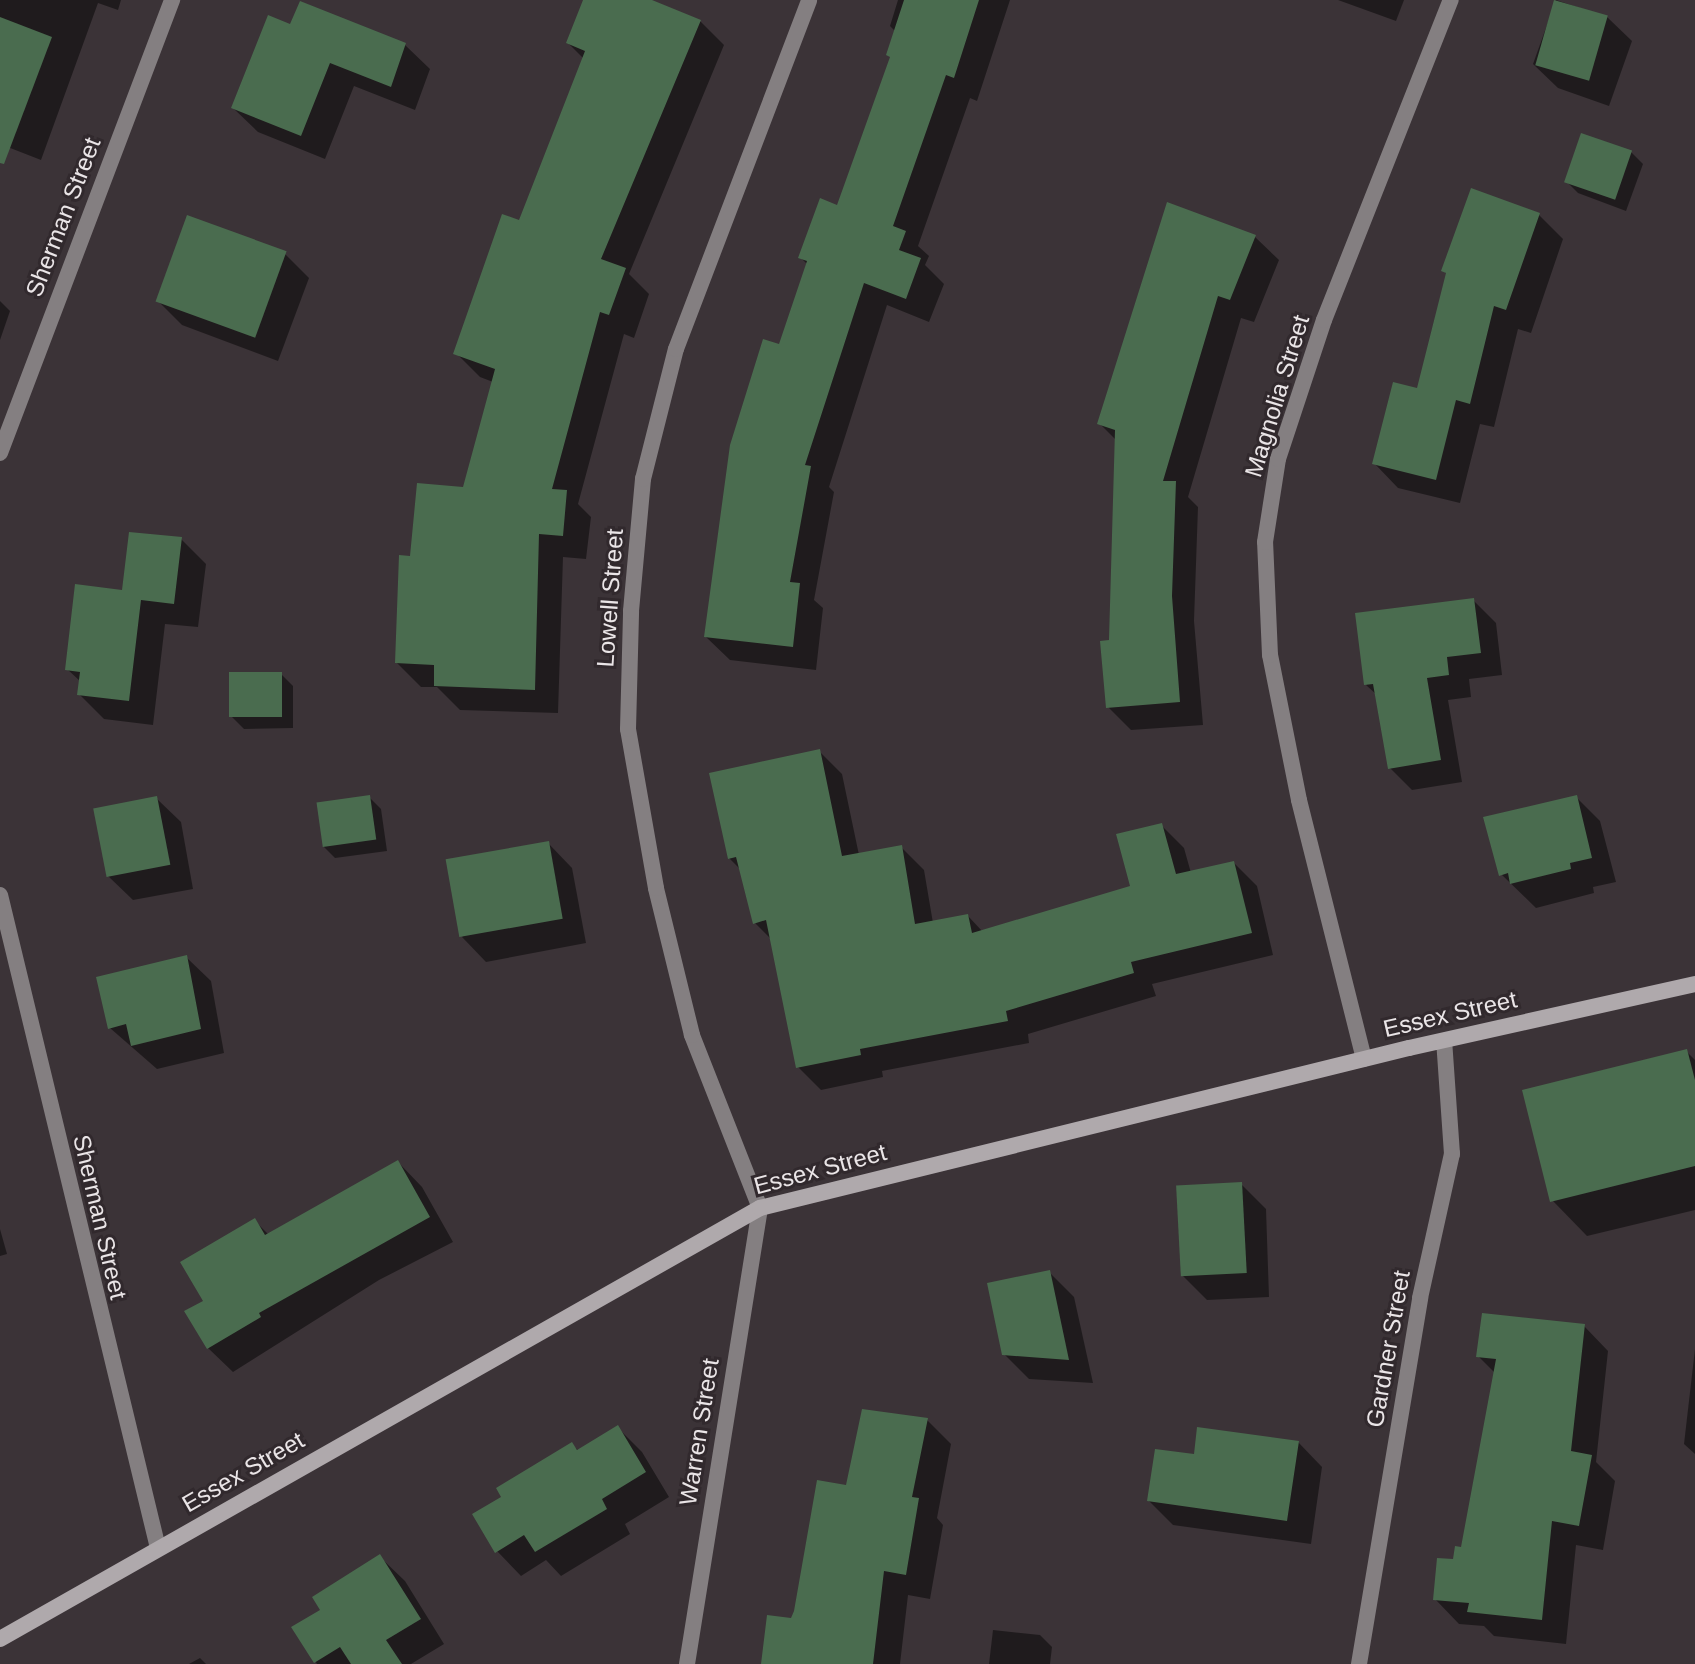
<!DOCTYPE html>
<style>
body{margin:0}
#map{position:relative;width:1695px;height:1664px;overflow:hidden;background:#3b3337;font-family:Helvetica,sans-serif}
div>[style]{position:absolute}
.shadow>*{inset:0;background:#0007}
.building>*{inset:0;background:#4a6c4f;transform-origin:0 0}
.minor>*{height:16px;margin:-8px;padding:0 8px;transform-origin:8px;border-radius:8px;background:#847f81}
.secondary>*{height:16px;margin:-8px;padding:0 8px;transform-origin:8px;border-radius:8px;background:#afa9ac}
span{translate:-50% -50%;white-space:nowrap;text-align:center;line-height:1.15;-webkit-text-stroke:6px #31292d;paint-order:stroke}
.street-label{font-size:24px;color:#eae5e7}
</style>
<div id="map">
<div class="shadow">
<i style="clip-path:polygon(0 0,121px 0,118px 10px,98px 3px,41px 160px,0 144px)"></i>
<i style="clip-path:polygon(585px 0,646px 0,700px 21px,724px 45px,629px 274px,649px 294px,634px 338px,624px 334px,578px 504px,591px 517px,586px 559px,563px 557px,558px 713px,460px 710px,437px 687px,421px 687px,397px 663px,411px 558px,465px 489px,493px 382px,480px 377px,456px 353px,520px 222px,584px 59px,568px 43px)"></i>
<i style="clip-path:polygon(898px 0,1010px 0,977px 101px,970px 98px,918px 246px,929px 256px,925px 265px,944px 284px,929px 322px,887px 305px,829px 487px,834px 492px,814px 600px,823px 608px,816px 670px,730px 660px,706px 637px,781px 346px,808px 265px,800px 257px,838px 207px,892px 58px,896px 32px,890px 26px)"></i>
<i style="clip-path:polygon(1338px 0,1404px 0,1396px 21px)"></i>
<i style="clip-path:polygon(1556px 0,1607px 17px,1632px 41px,1609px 106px,1558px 88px,1533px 64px)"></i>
<i style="clip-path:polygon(291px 27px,405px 45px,430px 69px,415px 110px,354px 86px,325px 159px,258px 132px,233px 108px)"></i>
<i style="clip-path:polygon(1631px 152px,1643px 164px,1626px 211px,1578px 193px,1566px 181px)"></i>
<i style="clip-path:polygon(1539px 215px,1563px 239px,1531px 333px,1518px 329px,1494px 427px,1480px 424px,1460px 503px,1398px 488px,1374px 463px,1418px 390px,1447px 274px,1444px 271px)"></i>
<i style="clip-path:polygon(1255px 237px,1279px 260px,1254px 322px,1241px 318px,1188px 497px,1198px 507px,1194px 621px,1203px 725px,1131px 730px,1108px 707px,1117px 441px,1099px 423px)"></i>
<i style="clip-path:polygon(285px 254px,309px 278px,278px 361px,182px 325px,158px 301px)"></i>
<i style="clip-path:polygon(0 301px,10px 311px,0 340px)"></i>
<i style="clip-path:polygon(181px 539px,206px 564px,198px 627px,165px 624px,153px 725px,104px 719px,79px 694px,81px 682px,67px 669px,123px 592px)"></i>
<i style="clip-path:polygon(1473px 600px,1496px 623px,1502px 675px,1469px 679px,1471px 697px,1448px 700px,1462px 782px,1412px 790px,1390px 768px,1378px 696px,1366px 685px)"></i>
<i style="clip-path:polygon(281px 674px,293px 686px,293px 728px,244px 729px,232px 717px)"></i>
<i style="clip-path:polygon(819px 751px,842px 774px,859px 855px,901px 847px,924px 870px,933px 923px,968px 916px,983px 932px,1132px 887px,1161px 825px,1184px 848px,1191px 873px,1234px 863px,1257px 886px,1273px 955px,1152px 984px,1156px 996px,1028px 1034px,1029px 1043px,882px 1071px,883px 1077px,821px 1090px,798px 1067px,772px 940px,755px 923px,741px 870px,729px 858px)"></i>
<i style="clip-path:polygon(369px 797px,381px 809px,387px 851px,335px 858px,323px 846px)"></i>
<i style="clip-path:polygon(1576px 797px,1600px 821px,1616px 882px,1593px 887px,1594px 893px,1536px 908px,1501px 874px)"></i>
<i style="clip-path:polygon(156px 798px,181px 822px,193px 889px,133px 900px,108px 876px)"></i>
<i style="clip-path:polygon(548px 843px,572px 868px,586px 943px,486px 962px,462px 937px)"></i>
<i style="clip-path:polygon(186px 957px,211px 981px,224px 1053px,157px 1069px,110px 1028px)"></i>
<i style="clip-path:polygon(1687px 1052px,1695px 1060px,1695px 1210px,1587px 1236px,1552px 1200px)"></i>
<i style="clip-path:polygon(398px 1162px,422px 1187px,453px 1242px,379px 1280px,233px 1372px,208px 1348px,255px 1221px,269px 1235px)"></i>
<i style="clip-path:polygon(1241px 1184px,1266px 1209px,1269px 1297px,1207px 1300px,1182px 1275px)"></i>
<i style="clip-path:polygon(0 1229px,7px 1254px,0 1256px)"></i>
<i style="clip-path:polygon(1049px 1272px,1074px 1297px,1093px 1383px,1029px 1379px,1004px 1354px)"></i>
<i style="clip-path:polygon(1584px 1326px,1608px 1351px,1596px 1462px,1615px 1481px,1603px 1550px,1576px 1545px,1566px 1644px,1494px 1636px,1484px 1626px,1459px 1624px,1435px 1599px,1463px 1549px,1495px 1373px,1478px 1356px)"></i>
<i style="clip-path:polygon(1695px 1349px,1695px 1454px,1684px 1444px)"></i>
<i style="clip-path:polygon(927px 1420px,951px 1444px,937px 1518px,943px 1525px,930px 1599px,908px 1595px,900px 1664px,763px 1664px,792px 1620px,848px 1487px)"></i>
<i style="clip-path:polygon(617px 1427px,642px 1452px,669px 1497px,625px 1524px,630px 1534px,561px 1576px,546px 1560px,521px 1576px,497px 1551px,504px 1498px,572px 1445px,579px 1451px)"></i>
<i style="clip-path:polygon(1298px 1442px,1322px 1467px,1311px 1544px,1173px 1525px,1149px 1501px,1195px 1457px)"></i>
<i style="clip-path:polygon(380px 1557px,405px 1581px,444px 1644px,411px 1664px,317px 1664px,294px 1628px,322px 1610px)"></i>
<i style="clip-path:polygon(993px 1630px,1040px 1635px,1052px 1647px,1050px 1664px,989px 1664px)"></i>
<i style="clip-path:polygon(200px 1658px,206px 1664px,189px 1664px)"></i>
</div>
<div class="building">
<i style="clip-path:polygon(583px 0,652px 0,701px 20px,601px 259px,626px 268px,609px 315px,600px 312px,552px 489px,567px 490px,563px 536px,539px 534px,535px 690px,434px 686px,434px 665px,395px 663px,399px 555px,410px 556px,417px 483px,463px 487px,495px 369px,453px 354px,502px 214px,519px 220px,585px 51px,566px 43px)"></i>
<i style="clip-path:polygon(904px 0,979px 0,954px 78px,946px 75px,893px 226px,906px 231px,899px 250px,921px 258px,906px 299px,864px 283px,805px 465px,811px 466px,790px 582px,800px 583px,793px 647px,704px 637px,730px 445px,763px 339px,779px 344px,807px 261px,798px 258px,820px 198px,837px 205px,890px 57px,886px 55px)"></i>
<i style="left:1554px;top:0;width:56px;height:68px;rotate:16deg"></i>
<i style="clip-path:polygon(300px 1px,406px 43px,391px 87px,330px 63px,301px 136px,231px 108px,268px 15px,290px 24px)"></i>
<i style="clip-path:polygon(0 17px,52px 37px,4px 164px,0 163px)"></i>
<i style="left:1581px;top:133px;width:54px;height:52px;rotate:19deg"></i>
<i style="clip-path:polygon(1471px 188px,1540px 213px,1506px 310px,1494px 306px,1470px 404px,1456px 400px,1436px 480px,1372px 464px,1393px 382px,1417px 388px,1446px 273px,1441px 271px)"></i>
<i style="clip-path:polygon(1167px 202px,1256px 235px,1230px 300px,1218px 296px,1163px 481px,1176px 481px,1172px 596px,1180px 702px,1106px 708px,1100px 641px,1109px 640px,1115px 430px,1097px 424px)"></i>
<i style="left:187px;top:215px;width:106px;height:92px;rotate:20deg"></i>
<i style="clip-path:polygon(129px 532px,182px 537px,174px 604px,141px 600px,129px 701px,77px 695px,80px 672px,65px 670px,75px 584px,122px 590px)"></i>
<i style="clip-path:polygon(1474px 598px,1481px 653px,1447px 657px,1449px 675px,1427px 678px,1441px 760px,1388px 769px,1373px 684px,1364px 685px,1355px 613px)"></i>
<i style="left:282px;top:672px;width:45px;height:53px;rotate:90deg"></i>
<i style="clip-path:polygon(820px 749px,842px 856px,902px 845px,915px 924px,968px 914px,972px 933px,1130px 886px,1116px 834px,1162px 823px,1176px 874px,1234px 861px,1252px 933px,1131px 962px,1134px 973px,1006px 1011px,1008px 1021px,860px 1049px,861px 1055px,796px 1068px,766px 920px,753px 924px,736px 857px,728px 859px,709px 773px)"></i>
<i style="left:370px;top:795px;width:45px;height:54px;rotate:82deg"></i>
<i style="clip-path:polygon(1577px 795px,1592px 858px,1570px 863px,1571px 869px,1510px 884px,1508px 873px,1499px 876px,1483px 817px)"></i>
<i style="left:157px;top:796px;width:70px;height:65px;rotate:79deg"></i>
<i style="left:549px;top:841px;width:79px;height:105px;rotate:80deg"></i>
<i style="clip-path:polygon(187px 955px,201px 1029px,131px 1046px,126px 1024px,108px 1029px,96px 977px)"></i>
<i style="clip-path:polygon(1687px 1049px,1695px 1080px,1695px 1166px,1550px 1202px,1522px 1090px)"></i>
<i style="clip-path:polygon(398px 1160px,430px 1217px,259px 1313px,261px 1317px,207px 1349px,184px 1311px,203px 1301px,180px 1262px,255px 1218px,265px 1235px)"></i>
<i style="left:1242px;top:1182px;width:91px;height:66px;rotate:87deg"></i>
<i style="clip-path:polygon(1050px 1270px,1069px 1360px,1002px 1355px,987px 1283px)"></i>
<i style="clip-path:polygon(1482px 1313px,1585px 1324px,1571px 1451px,1592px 1455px,1579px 1526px,1552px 1521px,1542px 1620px,1467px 1612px,1469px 1603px,1433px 1600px,1437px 1558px,1453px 1559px,1455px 1546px,1461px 1547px,1496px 1359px,1476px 1357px)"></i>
<i style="clip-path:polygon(862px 1409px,928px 1418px,912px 1497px,919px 1498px,906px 1575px,884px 1571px,873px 1664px,761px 1664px,767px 1615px,791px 1618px,794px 1611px,817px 1480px,846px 1485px)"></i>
<i style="clip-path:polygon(618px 1425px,646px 1472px,602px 1499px,607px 1509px,535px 1552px,524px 1535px,495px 1553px,472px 1514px,501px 1497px,496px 1488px,572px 1442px,577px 1450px)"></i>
<i style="clip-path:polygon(1197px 1427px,1299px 1441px,1287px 1521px,1147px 1501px,1155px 1449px,1194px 1454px)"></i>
<i style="clip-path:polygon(380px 1554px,421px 1619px,386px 1640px,402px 1664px,351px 1664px,340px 1647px,314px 1663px,291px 1627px,320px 1610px,312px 1597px)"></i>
</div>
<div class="minor">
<i style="left:0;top:453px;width:485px;rotate:-69.2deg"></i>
<i style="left:0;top:895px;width:672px;rotate:76.4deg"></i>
<i style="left:1364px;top:1059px;width:267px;rotate:-104.1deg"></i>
<i style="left:1299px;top:800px;width:148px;rotate:-101.3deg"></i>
<i style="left:1270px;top:655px;width:113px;rotate:-92.5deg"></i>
<i style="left:1265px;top:542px;width:84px;rotate:-81.1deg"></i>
<i style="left:1278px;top:459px;width:146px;rotate:-71.7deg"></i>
<i style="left:1324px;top:320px;width:344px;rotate:-68.4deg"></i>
<i style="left:687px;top:1664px;width:462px;rotate:-80.9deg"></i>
<i style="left:760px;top:1208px;width:186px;rotate:-111.5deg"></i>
<i style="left:692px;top:1035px;width:151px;rotate:-103.8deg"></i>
<i style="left:656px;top:888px;width:161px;rotate:-100deg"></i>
<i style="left:628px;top:729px;width:118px;rotate:-88.5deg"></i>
<i style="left:631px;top:611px;width:133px;rotate:-84.8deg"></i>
<i style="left:643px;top:479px;width:134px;rotate:-75.8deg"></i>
<i style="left:676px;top:349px;width:373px;rotate:-69.1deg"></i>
<i style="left:1359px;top:1664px;width:371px;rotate:-80.5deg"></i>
<i style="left:1420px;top:1298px;width:148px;rotate:-77.5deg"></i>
<i style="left:1452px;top:1154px;width:113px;rotate:-94deg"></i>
</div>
<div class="secondary">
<i style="left:0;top:1639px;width:874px;rotate:-29.56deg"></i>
<i style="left:760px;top:1208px;width:668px;rotate:-13.85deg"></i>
<i style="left:1409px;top:1048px;width:293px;rotate:-12.6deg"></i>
</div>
<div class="street-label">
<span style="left:63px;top:217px;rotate:-69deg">Sherman Street</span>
<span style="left:1277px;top:396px;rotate:-73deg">Magnolia Street</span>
<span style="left:610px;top:598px;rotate:-86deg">Lowell Street</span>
<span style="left:1450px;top:1014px;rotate:-13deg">Essex Street</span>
<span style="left:820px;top:1169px;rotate:-15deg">Essex Street</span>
<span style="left:100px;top:1217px;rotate:77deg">Sherman Street</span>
<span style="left:1388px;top:1349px;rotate:-80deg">Gardner Street</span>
<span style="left:699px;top:1432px;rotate:-81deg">Warren Street</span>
<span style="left:243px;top:1472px;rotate:-30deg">Essex Street</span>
</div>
</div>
